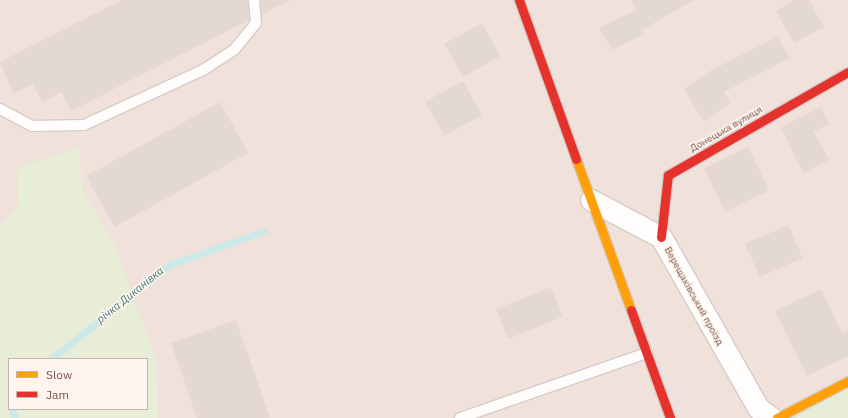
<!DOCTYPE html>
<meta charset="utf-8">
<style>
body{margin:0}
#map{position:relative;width:848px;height:418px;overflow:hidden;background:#f7f1ec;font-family:"IBM Plex Sans",sans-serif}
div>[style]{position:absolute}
.residential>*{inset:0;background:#f0e2da}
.green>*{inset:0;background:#e8edd7}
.stream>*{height:7px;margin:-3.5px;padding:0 3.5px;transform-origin:3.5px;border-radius:3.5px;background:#cde9e7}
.building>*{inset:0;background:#e4d8d3;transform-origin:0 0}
.roads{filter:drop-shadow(1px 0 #d6ccc8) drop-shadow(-1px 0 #d6ccc8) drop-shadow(0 1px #d6ccc8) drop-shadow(0 -1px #d6ccc8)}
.lane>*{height:10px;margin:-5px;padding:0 5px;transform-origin:5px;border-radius:5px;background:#fefdfc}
.street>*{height:21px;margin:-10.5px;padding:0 10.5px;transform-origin:10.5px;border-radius:10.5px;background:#fefdfc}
.slow>*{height:9px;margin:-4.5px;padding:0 4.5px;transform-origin:4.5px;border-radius:4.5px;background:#ff9f0a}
.jam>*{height:9px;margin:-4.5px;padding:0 4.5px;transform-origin:4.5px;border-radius:4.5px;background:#e5322d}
span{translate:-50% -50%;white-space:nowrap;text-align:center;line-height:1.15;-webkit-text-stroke:3px #fff5ee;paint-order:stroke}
.street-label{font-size:10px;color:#76534b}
.water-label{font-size:11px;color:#3f7b7a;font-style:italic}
.legend{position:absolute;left:8px;top:358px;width:140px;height:52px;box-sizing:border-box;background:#fff5ee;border:1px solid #c8b4ad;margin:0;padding:5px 7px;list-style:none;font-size:12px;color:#76534b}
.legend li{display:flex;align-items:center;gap:8px;height:20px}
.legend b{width:20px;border:1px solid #c8b4ad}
</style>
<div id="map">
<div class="residential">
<i style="clip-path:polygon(evenodd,0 0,848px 0,848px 418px,0 418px,0 0,9px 359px,147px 359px,147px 409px,9px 409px,9px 359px)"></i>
</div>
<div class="green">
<i style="clip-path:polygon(evenodd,79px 147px,83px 192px,115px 245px,157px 364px,158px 418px,0 418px,0 227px,19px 205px,17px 168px,79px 147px,9px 359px,147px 359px,147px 409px,9px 409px,9px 359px)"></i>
<i style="clip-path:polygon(848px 383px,848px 418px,796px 418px)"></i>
</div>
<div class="stream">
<i style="left:51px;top:359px;width:151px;rotate:-38.5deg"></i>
<i style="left:169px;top:265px;width:101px;rotate:-19.7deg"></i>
<i style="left:12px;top:409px;width:9px;rotate:72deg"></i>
</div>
<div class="building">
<i style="clip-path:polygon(122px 0,248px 0,249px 20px,71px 111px,61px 92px,42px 102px,33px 84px,13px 94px,0 62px)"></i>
<i style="clip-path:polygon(261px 0,291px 0,262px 14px)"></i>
<i style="clip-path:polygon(631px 0,694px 0,642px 30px,644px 34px,612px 50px,599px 28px,636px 10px)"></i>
<i style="clip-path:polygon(794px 0,809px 0,824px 27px,794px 43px,776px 11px)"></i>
<i style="left:482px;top:23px;width:38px;height:43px;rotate:61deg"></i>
<i style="clip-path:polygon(777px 37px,790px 58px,724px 92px,730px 103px,704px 122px,684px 89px,710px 71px)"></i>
<i style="left:463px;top:81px;width:39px;height:43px;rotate:61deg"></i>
<i style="left:220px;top:102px;width:58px;height:153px;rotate:61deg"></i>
<i style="clip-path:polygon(821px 107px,829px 124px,814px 131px,829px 160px,803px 173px,781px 127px)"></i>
<i style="left:748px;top:147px;width:48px;height:49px;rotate:64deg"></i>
<i style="left:788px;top:225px;width:36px;height:47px;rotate:66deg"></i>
<i style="left:551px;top:287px;width:32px;height:59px;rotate:68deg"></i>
<i style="clip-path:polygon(821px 289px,842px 333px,848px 330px,848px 356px,807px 376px,775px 311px)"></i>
<i style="clip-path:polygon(236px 320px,270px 418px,197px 418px,171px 343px)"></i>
</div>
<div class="roads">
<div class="lane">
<i style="left:0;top:109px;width:36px;rotate:28deg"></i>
<i style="left:32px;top:126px;width:52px;rotate:-1.1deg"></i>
<i style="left:84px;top:125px;width:131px;rotate:-24.8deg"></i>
<i style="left:203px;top:70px;width:37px;rotate:-33deg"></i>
<i style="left:234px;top:50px;width:35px;rotate:-51deg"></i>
<i style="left:256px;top:23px;width:23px;rotate:-95deg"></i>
<i style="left:460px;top:418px;width:198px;rotate:-19.2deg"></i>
</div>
<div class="street">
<i style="left:591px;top:200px;width:79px;rotate:27.9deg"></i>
<i style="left:661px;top:237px;width:197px;rotate:60.4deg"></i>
<i style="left:758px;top:408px;width:17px;rotate:36deg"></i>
</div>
<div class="slow">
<i style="left:576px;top:159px;width:161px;rotate:70deg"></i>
<i style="left:777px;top:418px;width:80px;rotate:-27.5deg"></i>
</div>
<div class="jam">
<i style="left:519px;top:0;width:169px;rotate:70.3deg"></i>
<i style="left:661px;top:237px;width:62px;rotate:-83.6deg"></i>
<i style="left:668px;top:175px;width:207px;rotate:-29.8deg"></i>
<i style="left:631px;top:310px;width:115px;rotate:70.1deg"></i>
</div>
</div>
<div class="street-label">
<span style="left:726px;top:129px;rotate:-30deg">Донецька вулиця</span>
<span style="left:694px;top:296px;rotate:61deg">Верещаківський проїзд</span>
</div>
<div class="water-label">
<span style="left:130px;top:295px;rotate:-39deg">річка Диканівка</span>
</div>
<ul class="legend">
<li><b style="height:5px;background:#ff9f0a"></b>Slow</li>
<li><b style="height:5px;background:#e5322d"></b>Jam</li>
</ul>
</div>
